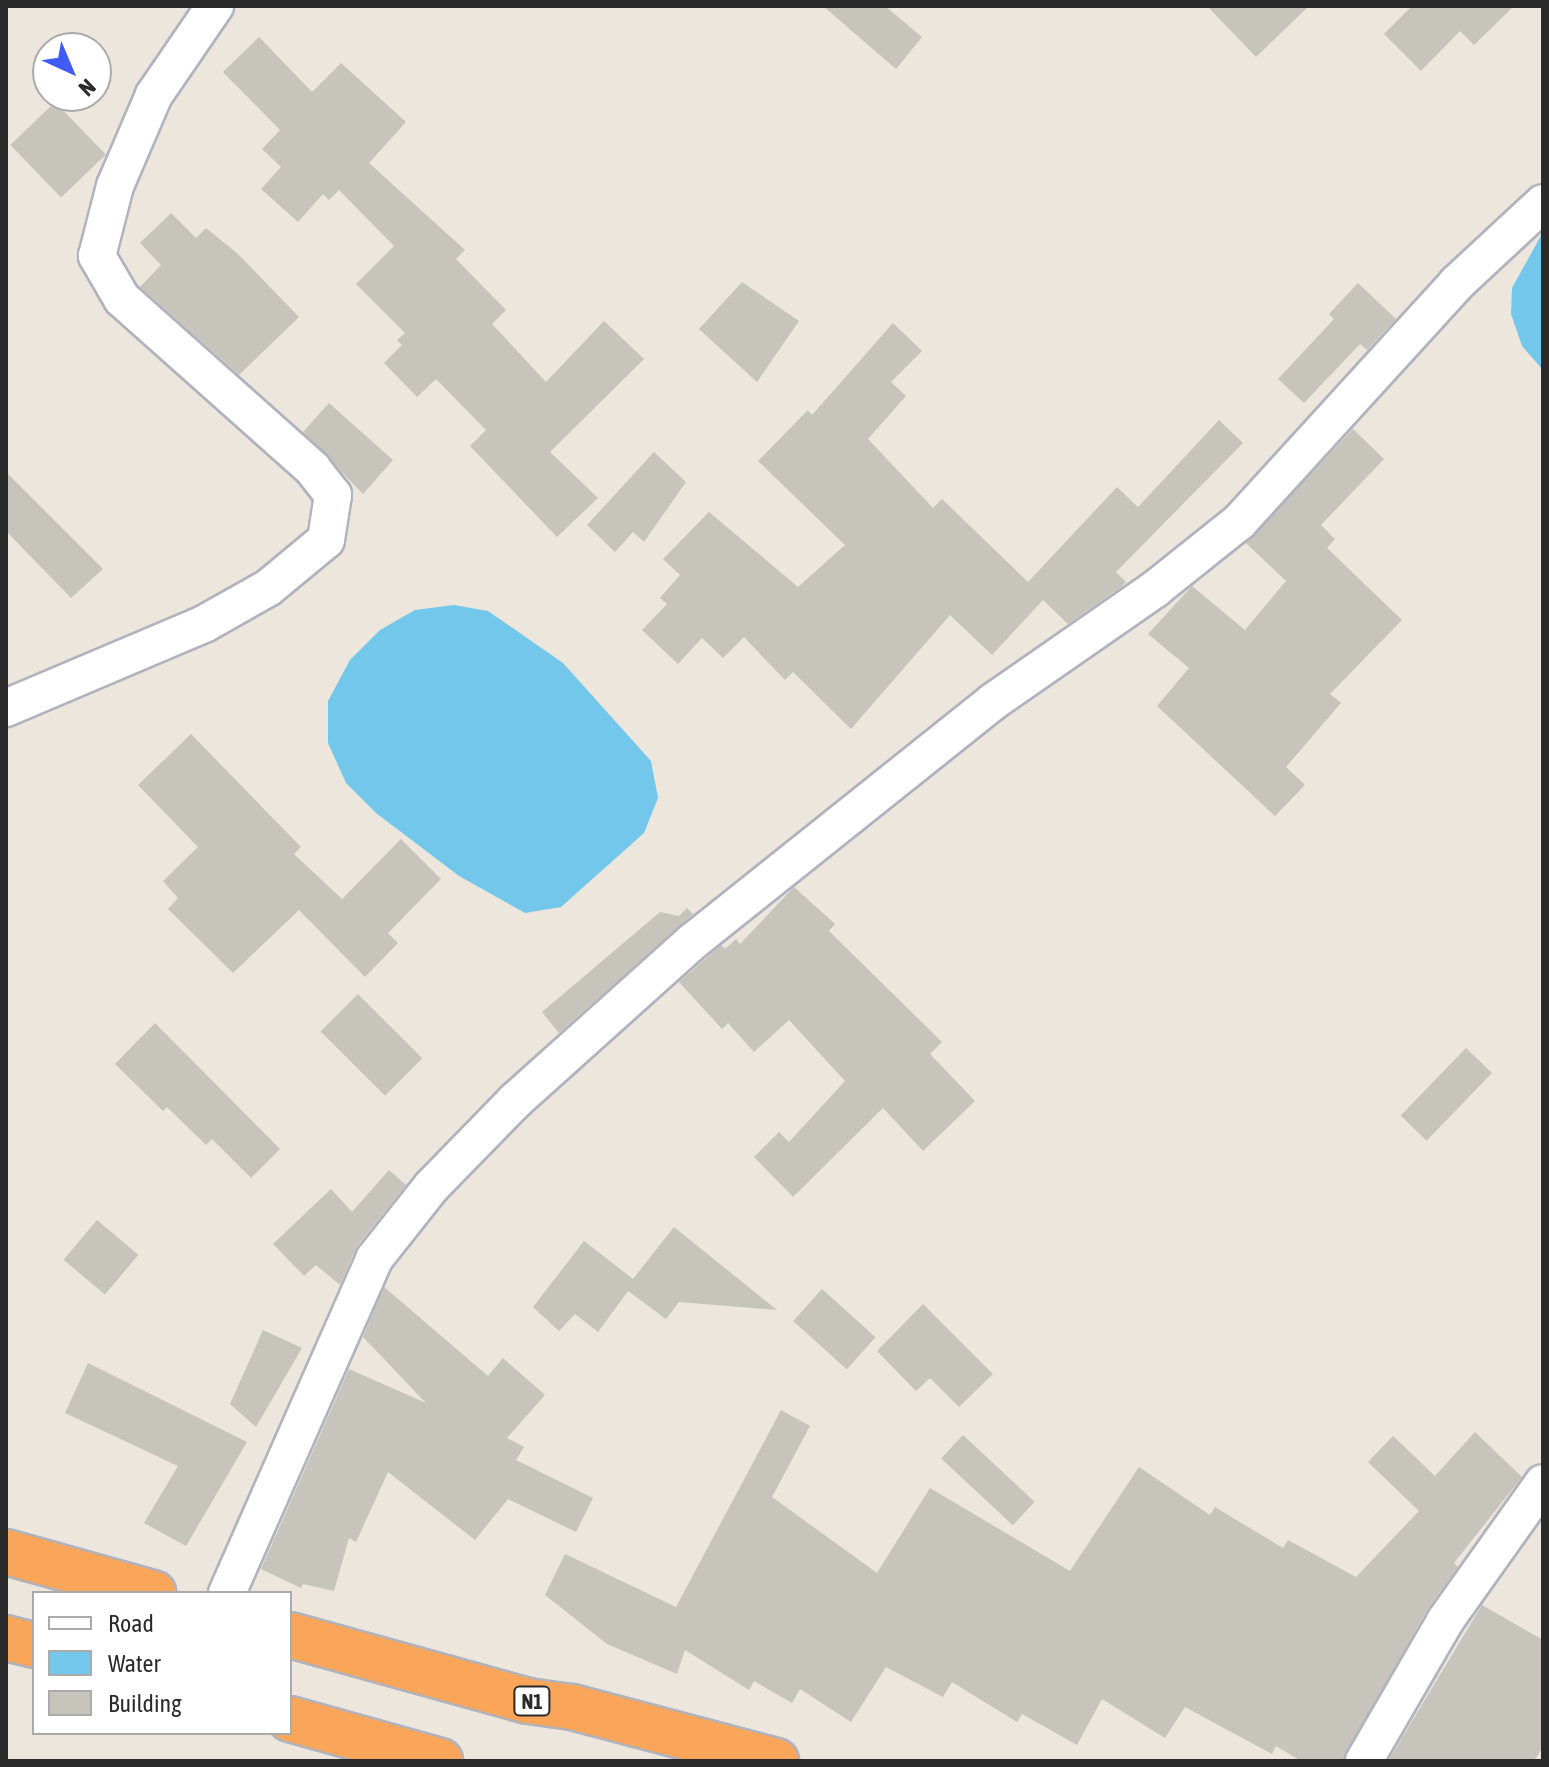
<!DOCTYPE html>
<style>
body{margin:0}
#map{position:relative;width:1549px;height:1767px;overflow:hidden;background:#ece6dd;font-family:"Asap Condensed",sans-serif}
div>[style]{position:absolute}
.water>*{inset:0;background:#73c7eb}
.building>*{inset:0;background:#c7c4bb;transform-origin:0 0}
.roads{filter:drop-shadow(2px 0 #b0b3be) drop-shadow(-2px 0 #b0b3be) drop-shadow(0 2px #b0b3be) drop-shadow(0 -2px #b0b3be)}
.street>*{height:36px;margin:-18px;padding:0 18px;transform-origin:18px;border-radius:18px;background:#fff}
.highway>*{height:44px;margin:-22px;padding:0 22px;transform-origin:22px;border-radius:22px;background:#f9a55a}
span{translate:-50% -50%;white-space:nowrap;text-align:center;line-height:1.15;-webkit-text-stroke:7px #fff;paint-order:stroke}
.shield-label span{padding:2px 6px;background:#fff;border:2px solid;border-radius:6px;-webkit-text-stroke-width:0}
.shield-label{font-size:20px;color:#2a2a2a;font-weight:700}
.frame{position:absolute;inset:0;border:8px solid #2a2a2a;pointer-events:none}
.legend{position:absolute;left:32px;top:1591px;width:260px;height:144px;box-sizing:border-box;background:#fff;border:2px solid #aaa;margin:0;padding:10px 14px;list-style:none;font-size:24px;color:#2a2a2a}
.legend li{display:flex;align-items:center;gap:16px;height:40px}
.legend b{width:40px;border:2px solid #aaa}
.north{position:absolute;left:32px;top:32px;width:80px;height:80px;box-sizing:border-box;background:#fff;border:2px solid #aaa;border-radius:50%;rotate:136deg;font-size:22px;font-weight:700;line-height:32px;text-align:center;color:#2a2a2a}
.north::after{content:'';display:block;margin:auto;width:28px;height:36px;background:#415cf5;clip-path:polygon(50% 0,100% 100%,50% 72%,0 100%)}
</style>
<div id="map">
<div class="water">
<i style="clip-path:polygon(1543px 232px,1543px 370px,1522px 346px,1511px 314px,1512px 288px)"></i>
<i style="clip-path:polygon(454px 605px,488px 611px,563px 663px,651px 761px,658px 798px,644px 833px,561px 907px,525px 913px,459px 876px,376px 813px,346px 783px,328px 743px,328px 701px,350px 660px,380px 630px,415px 610px)"></i>
</div>
<div class="building">
<i style="clip-path:polygon(823px 6px,885px 6px,922px 37px,896px 69px)"></i>
<i style="clip-path:polygon(1207px 6px,1309px 6px,1256px 57px)"></i>
<i style="clip-path:polygon(1412px 6px,1514px 6px,1474px 45px,1460px 31px,1421px 71px,1384px 34px)"></i>
<i style="clip-path:polygon(259px 37px,312px 92px,341px 63px,406px 122px,369px 163px,465px 250px,456px 259px,506px 310px,492px 324px,546px 382px,604px 321px,644px 359px,550px 452px,598px 498px,557px 537px,470px 446px,486px 430px,436px 379px,417px 397px,384px 363px,402px 345px,397px 340px,405px 333px,356px 284px,394px 246px,339px 190px,329px 200px,323px 194px,298px 222px,261px 189px,281px 167px,262px 149px,280px 130px,223px 72px)"></i>
<i style="left:55px;top:102px;width:73px;height:62px;rotate:46deg"></i>
<i style="clip-path:polygon(171px 213px,196px 238px,206px 228px,238px 254px,299px 317px,239px 375px,140px 287px,161px 265px,140px 243px)"></i>
<i style="clip-path:polygon(742px 282px,799px 321px,757px 382px,699px 329px)"></i>
<i style="clip-path:polygon(1358px 283px,1396px 319px,1367px 350px,1360px 344px,1304px 403px,1278px 379px,1334px 319px,1329px 314px)"></i>
<i style="clip-path:polygon(893px 323px,922px 351px,891px 382px,906px 396px,868px 439px,933px 508px,942px 499px,1028px 582px,1117px 487px,1138px 507px,1219px 420px,1243px 443px,1116px 572px,1126px 582px,1121px 587px,1068px 624px,1043px 600px,992px 655px,950px 615px,851px 729px,793px 672px,785px 680px,744px 637px,723px 658px,702px 638px,678px 664px,642px 630px,667px 604px,660px 598px,680px 575px,663px 559px,709px 512px,798px 587px,845px 545px,758px 461px,808px 410px,812px 415px)"></i>
<i style="clip-path:polygon(329px 403px,393px 460px,363px 494px,303px 432px)"></i>
<i style="clip-path:polygon(1353px 429px,1384px 459px,1321px 525px,1335px 539px,1327px 548px,1402px 620px,1330px 694px,1341px 703px,1286px 767px,1305px 785px,1275px 816px,1157px 706px,1189px 668px,1148px 634px,1192px 586px,1245px 630px,1286px 581px,1246px 543px)"></i>
<i style="clip-path:polygon(654px 452px,686px 482px,644px 542px,633px 532px,615px 552px,587px 525px)"></i>
<i style="clip-path:polygon(6px 472px,103px 569px,71px 598px,6px 531px)"></i>
<i style="clip-path:polygon(191px 734px,301px 847px,294px 854px,342px 899px,401px 839px,441px 879px,388px 933px,398px 943px,365px 977px,299px 910px,233px 973px,168px 909px,178px 898px,163px 881px,198px 847px,138px 785px)"></i>
<i style="clip-path:polygon(794px 887px,835px 924px,829px 931px,942px 1042px,930px 1054px,975px 1101px,923px 1151px,883px 1108px,793px 1197px,754px 1157px,779px 1132px,789px 1142px,845px 1081px,789px 1020px,754px 1052px,728px 1023px,722px 1029px,679px 982px,721px 945px,725px 949px,736px 939px,740px 944px)"></i>
<i style="clip-path:polygon(687px 908px,693px 914px,559px 1033px,542px 1012px,660px 912px,679px 916px)"></i>
<i style="left:358px;top:994px;width:91px;height:53px;rotate:45deg"></i>
<i style="clip-path:polygon(155px 1023px,280px 1149px,251px 1178px,212px 1139px,206px 1145px,167px 1107px,163px 1111px,115px 1064px)"></i>
<i style="left:1466px;top:1048px;width:36px;height:94px;rotate:44deg"></i>
<i style="clip-path:polygon(389px 1170px,406px 1185px,357px 1246px,340px 1285px,316px 1265px,304px 1276px,273px 1244px,331px 1189px,352px 1212px)"></i>
<i style="left:97px;top:1220px;width:54px;height:52px;rotate:40deg"></i>
<i style="clip-path:polygon(674px 1227px,777px 1310px,679px 1302px,666px 1319px,628px 1291px,598px 1332px,575px 1314px,559px 1331px,533px 1307px,584px 1241px,633px 1279px)"></i>
<i style="clip-path:polygon(384px 1287px,488px 1376px,503px 1358px,545px 1395px,507px 1438px,524px 1447px,516px 1460px,593px 1498px,576px 1532px,508px 1499px,475px 1540px,388px 1472px,356px 1542px,349px 1538px,334px 1591px,303px 1584px,301px 1588px,261px 1569px,349px 1369px,426px 1403px,363px 1337px)"></i>
<i style="left:822px;top:1289px;width:72px;height:43px;rotate:42deg"></i>
<i style="clip-path:polygon(923px 1304px,993px 1374px,959px 1407px,930px 1378px,916px 1391px,877px 1351px)"></i>
<i style="clip-path:polygon(263px 1330px,302px 1348px,256px 1427px,230px 1404px)"></i>
<i style="clip-path:polygon(88px 1363px,247px 1442px,186px 1546px,144px 1523px,178px 1466px,65px 1413px)"></i>
<i style="clip-path:polygon(781px 1410px,810px 1426px,772px 1497px,877px 1573px,930px 1488px,1070px 1571px,1139px 1467px,1210px 1515px,1215px 1507px,1283px 1548px,1288px 1540px,1356px 1577px,1419px 1511px,1368px 1462px,1393px 1436px,1435px 1476px,1475px 1432px,1522px 1477px,1454px 1563px,1458px 1567px,1427px 1610px,1343px 1761px,1301px 1761px,1276px 1746px,1272px 1754px,1185px 1707px,1165px 1738px,1102px 1699px,1077px 1745px,1022px 1714px,1017px 1722px,952px 1682px,943px 1697px,886px 1667px,851px 1722px,800px 1689px,792px 1703px,754px 1681px,749px 1690px,685px 1650px,677px 1674px,607px 1644px,545px 1595px,565px 1554px,676px 1607px)"></i>
<i style="left:963px;top:1435px;width:98px;height:32px;rotate:43deg"></i>
<i style="clip-path:polygon(1482px 1605px,1543px 1640px,1543px 1747px,1534px 1761px,1388px 1761px)"></i>
</div>
<div class="roads">
<div class="street">
<i style="left:6px;top:708px;width:215px;rotate:-23deg"></i>
<i style="left:204px;top:624px;width:73px;rotate:-29.4deg"></i>
<i style="left:268px;top:588px;width:75px;rotate:-39.6deg"></i>
<i style="left:326px;top:540px;width:46px;rotate:-81.2deg"></i>
<i style="left:333px;top:495px;width:33px;rotate:-128deg"></i>
<i style="left:313px;top:469px;width:256px;rotate:-138.3deg"></i>
<i style="left:122px;top:299px;width:50px;rotate:-120.2deg"></i>
<i style="left:97px;top:256px;width:72px;rotate:-75.6deg"></i>
<i style="left:115px;top:186px;width:99px;rotate:-66.8deg"></i>
<i style="left:154px;top:95px;width:108px;rotate:-55.6deg"></i>
<i style="left:227px;top:1593px;width:365px;rotate:-66.2deg"></i>
<i style="left:374px;top:1259px;width:92px;rotate:-51.6deg"></i>
<i style="left:431px;top:1187px;width:122px;rotate:-45.7deg"></i>
<i style="left:516px;top:1100px;width:237px;rotate:-41.9deg"></i>
<i style="left:692px;top:942px;width:386px;rotate:-38.6deg"></i>
<i style="left:994px;top:701px;width:196px;rotate:-34.8deg"></i>
<i style="left:1155px;top:589px;width:107px;rotate:-38.6deg"></i>
<i style="left:1239px;top:522px;width:323px;rotate:-47.6deg"></i>
<i style="left:1457px;top:283px;width:117px;rotate:-42.9deg"></i>
<i style="left:1364px;top:1761px;width:162px;rotate:-59.9deg"></i>
<i style="left:1445px;top:1621px;width:169px;rotate:-54.6deg"></i>
</div>
<div class="highway">
<i style="left:6px;top:1552px;width:153px;rotate:15.6deg"></i>
<i style="left:290px;top:1635px;width:247px;rotate:15.5deg"></i>
<i style="left:528px;top:1701px;width:44px;rotate:7.8deg"></i>
<i style="left:572px;top:1707px;width:211px;rotate:14.8deg"></i>
<i style="left:6px;top:1638px;width:29px;rotate:14deg"></i>
<i style="left:290px;top:1719px;width:156px;rotate:15.6deg"></i>
</div>
</div>
<div class="shield-label">
<span style="left:532px;top:1701px">N1</span>
</div>
<div class="frame"></div>
<ul class="legend">
<li><b style="height:10px;background:#fff"></b>Road</li>
<li><b style="height:22px;background:#73c7eb"></b>Water</li>
<li><b style="height:22px;background:#c7c4bb"></b>Building</li>
</ul>
<div class="north">N</div>
</div>
